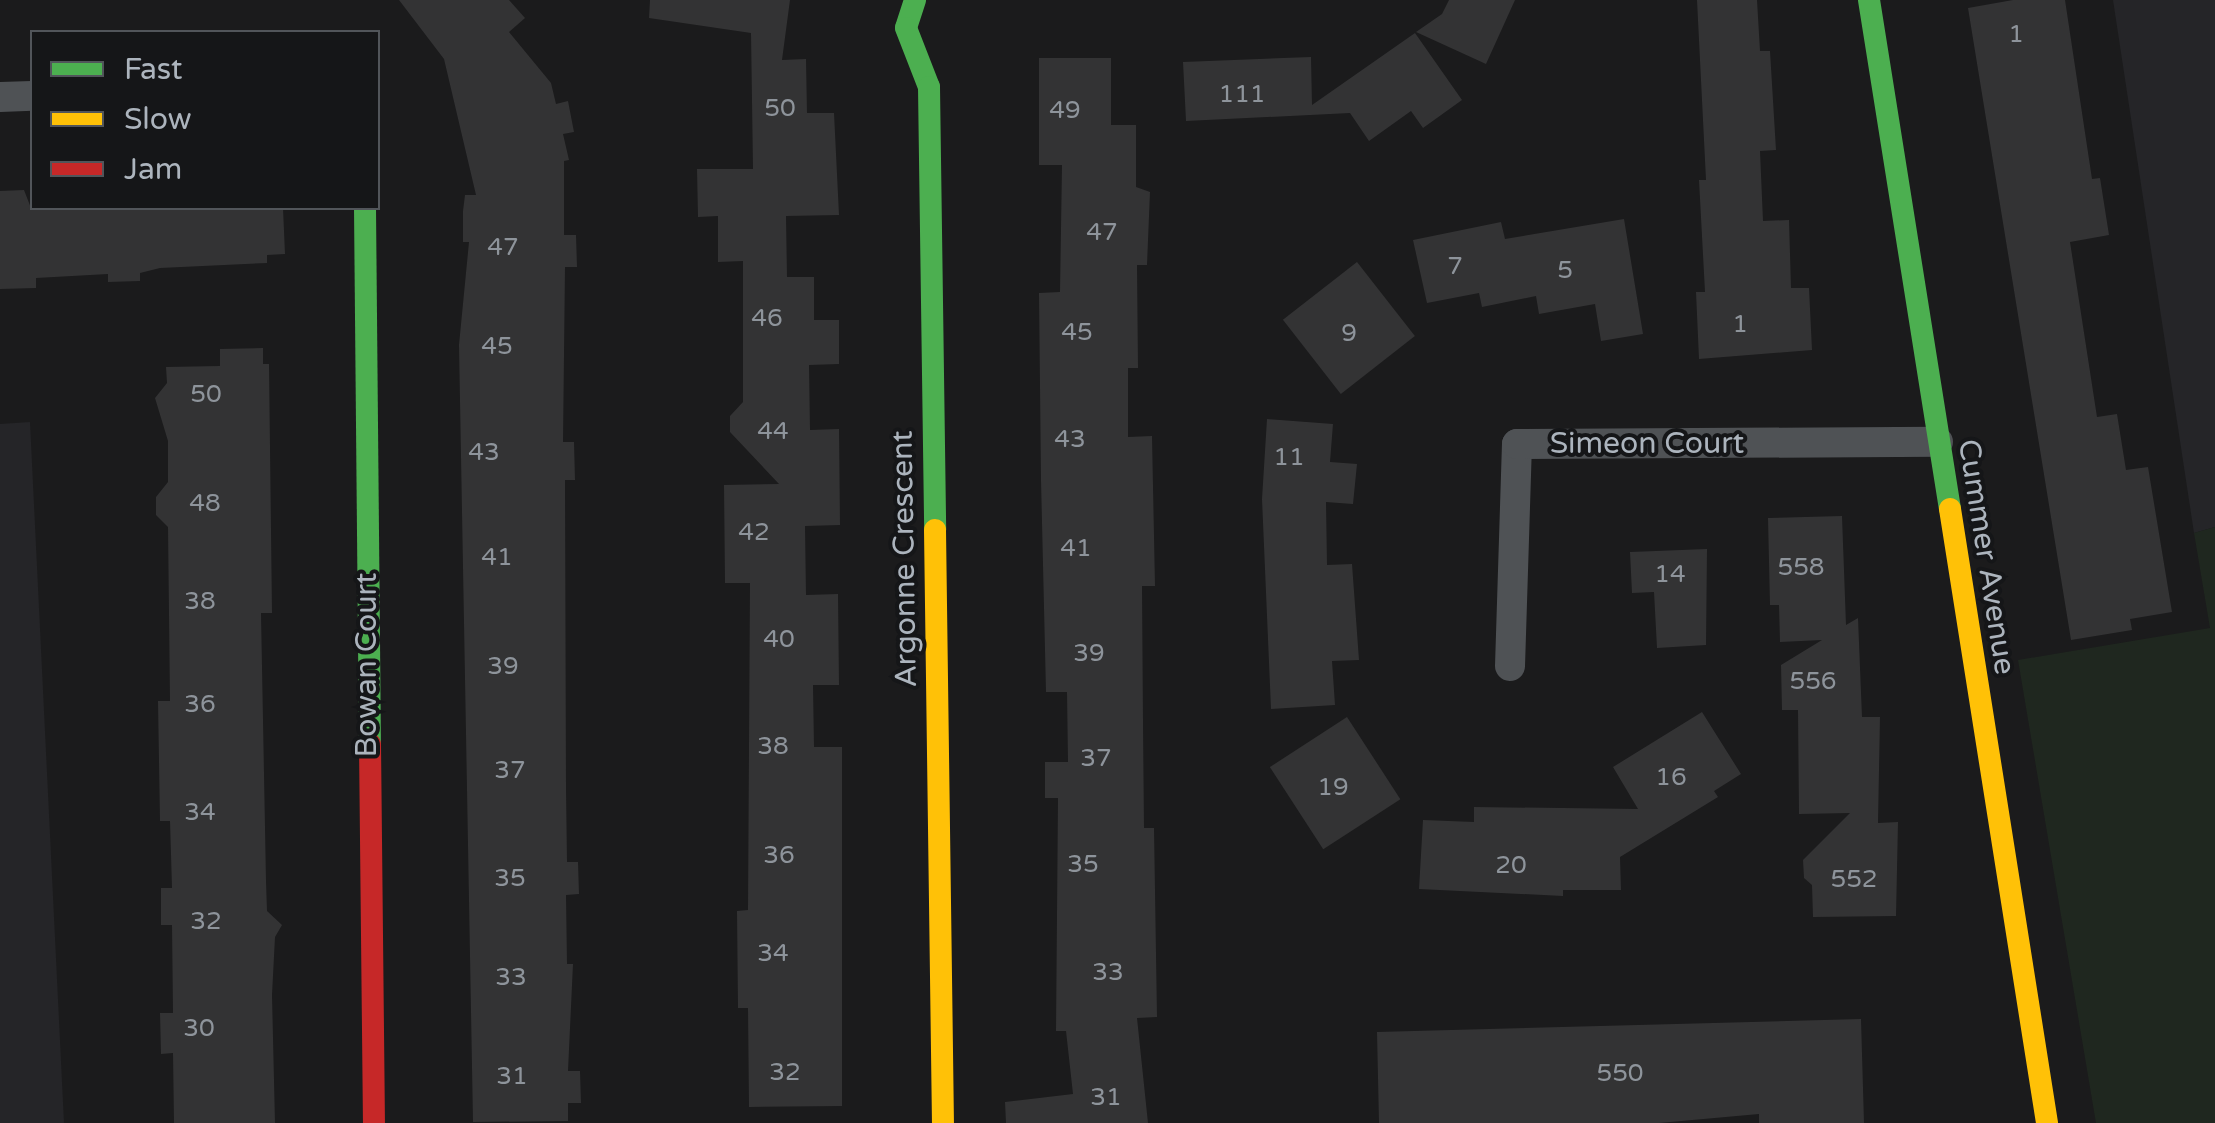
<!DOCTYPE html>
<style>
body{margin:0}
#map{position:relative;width:2215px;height:1123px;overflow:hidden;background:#1b1b1c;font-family:"Varela Round",sans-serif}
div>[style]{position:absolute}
.built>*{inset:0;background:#252528}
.green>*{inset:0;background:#1f271f}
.building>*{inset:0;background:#333334;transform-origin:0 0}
.street>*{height:30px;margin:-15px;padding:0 15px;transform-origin:15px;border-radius:15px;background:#4f5255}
.fast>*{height:22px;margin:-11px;padding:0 11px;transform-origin:11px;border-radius:11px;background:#4caf50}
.slow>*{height:22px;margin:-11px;padding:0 11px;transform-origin:11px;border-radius:11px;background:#ffc107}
.jam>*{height:22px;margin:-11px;padding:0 11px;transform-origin:11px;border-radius:11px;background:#c62828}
span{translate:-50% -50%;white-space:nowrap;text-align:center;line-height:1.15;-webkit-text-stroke:8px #151618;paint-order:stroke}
.number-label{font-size:25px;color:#8e949b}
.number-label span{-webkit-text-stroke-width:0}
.street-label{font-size:30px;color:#acb4bd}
.legend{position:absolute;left:30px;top:30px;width:350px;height:180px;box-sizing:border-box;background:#151618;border:2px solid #51555a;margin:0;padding:12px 18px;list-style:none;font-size:30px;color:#acb4bd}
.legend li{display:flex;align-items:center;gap:20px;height:50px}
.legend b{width:50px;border:2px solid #51555a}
</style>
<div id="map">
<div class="built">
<i style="clip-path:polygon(2113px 0,2215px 0,2215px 527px,2194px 533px)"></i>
<i style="clip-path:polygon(30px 422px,64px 1123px,0 1123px,0 424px)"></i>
</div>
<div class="green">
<i style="clip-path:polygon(2215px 527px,2215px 1123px,2096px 1123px,2018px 660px,2210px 628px,2194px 533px)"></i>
</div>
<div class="building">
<i style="clip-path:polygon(399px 0,509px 0,525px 18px,509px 32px,551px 83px,556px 104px,568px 101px,574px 132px,563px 134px,569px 160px,564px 161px,564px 235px,576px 235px,577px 267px,565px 267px,563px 442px,574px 442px,575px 480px,565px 480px,566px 788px,567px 862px,578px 862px,579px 894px,566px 895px,567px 964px,573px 964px,568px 1071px,580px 1071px,581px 1103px,568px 1103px,568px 1121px,473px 1122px,459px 345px,469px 242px,463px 242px,463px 211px,465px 195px,476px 195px,444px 59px)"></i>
<i style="clip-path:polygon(650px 0,790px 0,782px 60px,806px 59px,807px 113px,834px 113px,839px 215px,786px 216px,787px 277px,814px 277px,814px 320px,839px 320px,839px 364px,809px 365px,810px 430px,839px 429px,840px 525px,805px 526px,806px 595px,838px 594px,839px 685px,813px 685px,814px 747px,842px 747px,842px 1106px,749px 1107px,748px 1008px,738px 1008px,737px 911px,748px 910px,750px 583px,725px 583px,724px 485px,779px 484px,730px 432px,730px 416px,743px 402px,743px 261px,718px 262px,718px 216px,698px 217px,697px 169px,753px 169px,751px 33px,649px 18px)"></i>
<i style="clip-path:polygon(1449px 0,1515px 0,1486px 64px,1416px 32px,1442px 14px)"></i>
<i style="clip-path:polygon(1697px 0,1757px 0,1760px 51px,1770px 51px,1776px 150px,1760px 151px,1763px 221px,1789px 220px,1791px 288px,1809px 288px,1812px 350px,1699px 359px,1696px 292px,1705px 292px,1699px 180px,1706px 180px)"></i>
<i style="clip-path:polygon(2013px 0,2065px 0,2092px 179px,2100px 178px,2109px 235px,2070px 242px,2097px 417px,2117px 414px,2126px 470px,2148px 467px,2172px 612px,2130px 619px,2132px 630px,2071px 640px,1968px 8px)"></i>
<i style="clip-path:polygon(1415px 33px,1462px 100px,1423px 128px,1411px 111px,1369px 141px,1350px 113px,1186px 121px,1183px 62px,1311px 57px,1312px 105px)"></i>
<i style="clip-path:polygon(1039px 58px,1111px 58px,1111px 125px,1136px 125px,1136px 187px,1150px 192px,1147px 265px,1137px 265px,1138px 368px,1128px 368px,1128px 437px,1152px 436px,1155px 586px,1142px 586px,1143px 723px,1144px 828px,1154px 828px,1157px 1017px,1137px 1018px,1148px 1123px,1006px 1123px,1005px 1102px,1073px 1094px,1066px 1031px,1056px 1031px,1058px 798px,1045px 798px,1045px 762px,1068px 762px,1067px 692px,1046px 692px,1041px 480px,1039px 293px,1060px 292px,1062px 165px,1039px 165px)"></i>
<i style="clip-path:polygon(24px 190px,31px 208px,283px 208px,285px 254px,267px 255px,267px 263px,160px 268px,140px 273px,140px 281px,108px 282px,108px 274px,36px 278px,36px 288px,0 289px,0 191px)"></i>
<i style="clip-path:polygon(1624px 219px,1643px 334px,1601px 341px,1595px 304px,1539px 314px,1536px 296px,1482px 307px,1479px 293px,1427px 303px,1413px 240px,1501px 222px,1505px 239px)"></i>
<i style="left:1357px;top:262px;width:94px;height:94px;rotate:52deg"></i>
<i style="clip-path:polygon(263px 348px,263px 364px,269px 364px,272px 613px,261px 613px,266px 881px,267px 911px,282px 925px,275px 937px,272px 995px,275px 1123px,174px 1123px,173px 1053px,161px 1054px,160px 1013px,173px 1013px,172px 925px,161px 925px,161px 888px,172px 888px,170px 821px,160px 821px,158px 701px,170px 701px,168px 527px,156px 515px,156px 497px,168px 482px,168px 441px,155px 398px,167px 383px,166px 367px,220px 366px,220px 349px)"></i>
<i style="clip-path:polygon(1267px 419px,1333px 424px,1330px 462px,1357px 464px,1353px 504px,1326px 502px,1327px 565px,1352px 564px,1359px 660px,1332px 661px,1335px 705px,1271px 709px,1262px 499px)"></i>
<i style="clip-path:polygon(1842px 516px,1846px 625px,1858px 618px,1862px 717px,1880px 717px,1878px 823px,1898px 822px,1896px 916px,1813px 917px,1812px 885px,1804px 878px,1803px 860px,1850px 813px,1799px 814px,1798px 710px,1782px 710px,1781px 665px,1822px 640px,1780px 642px,1779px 605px,1770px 605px,1768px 518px)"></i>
<i style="clip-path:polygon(1707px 549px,1706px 645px,1657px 648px,1654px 592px,1632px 593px,1630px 552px)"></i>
<i style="clip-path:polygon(1702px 712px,1741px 774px,1714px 791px,1718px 797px,1620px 857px,1621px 890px,1563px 890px,1563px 896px,1419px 889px,1423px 820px,1474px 822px,1474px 807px,1638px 809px,1613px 767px)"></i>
<i style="left:1347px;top:717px;width:98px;height:92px;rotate:57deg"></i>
<i style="clip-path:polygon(1861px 1019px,1864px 1123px,1759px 1123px,1759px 1114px,1659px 1123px,1379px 1123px,1377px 1032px)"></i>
</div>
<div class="street">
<i style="left:0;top:97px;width:32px;rotate:-2deg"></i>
<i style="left:1510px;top:666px;width:222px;rotate:-88.2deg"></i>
<i style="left:1517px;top:444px;width:421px;rotate:-0.3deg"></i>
</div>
<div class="fast">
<i style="left:915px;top:0;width:29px;rotate:108deg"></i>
<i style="left:906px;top:28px;width:63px;rotate:68.7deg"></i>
<i style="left:929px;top:87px;width:443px;rotate:89.2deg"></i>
<i style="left:1869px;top:0;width:515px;rotate:80.96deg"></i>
<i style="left:365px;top:208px;width:536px;rotate:89.47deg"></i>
</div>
<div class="slow">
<i style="left:1950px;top:509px;width:622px;rotate:81.02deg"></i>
<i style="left:935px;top:530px;width:593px;rotate:89.23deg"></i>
</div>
<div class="jam">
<i style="left:370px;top:744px;width:379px;rotate:89.4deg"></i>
</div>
<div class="number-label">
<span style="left:2016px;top:34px">1</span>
<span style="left:1242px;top:94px">111</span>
<span style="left:780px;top:108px">50</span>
<span style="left:1065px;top:110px">49</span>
<span style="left:1102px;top:232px">47</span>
<span style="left:503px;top:247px">47</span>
<span style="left:1455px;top:266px">7</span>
<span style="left:1565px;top:270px">5</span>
<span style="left:767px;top:318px">46</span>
<span style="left:1740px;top:324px">1</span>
<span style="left:1077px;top:332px">45</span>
<span style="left:1349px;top:333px">9</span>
<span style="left:497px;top:346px">45</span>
<span style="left:206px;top:394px">50</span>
<span style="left:773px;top:431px">44</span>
<span style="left:1070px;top:439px">43</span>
<span style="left:484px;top:452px">43</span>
<span style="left:1289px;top:457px">11</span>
<span style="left:205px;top:503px">48</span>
<span style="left:754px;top:532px">42</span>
<span style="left:1076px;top:548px">41</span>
<span style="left:497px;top:557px">41</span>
<span style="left:1801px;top:567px">558</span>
<span style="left:1670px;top:574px">14</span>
<span style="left:200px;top:601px">38</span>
<span style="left:779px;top:639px">40</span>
<span style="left:1089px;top:653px">39</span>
<span style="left:503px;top:666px">39</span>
<span style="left:1813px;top:681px">556</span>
<span style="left:200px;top:704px">36</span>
<span style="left:773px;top:746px">38</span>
<span style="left:1096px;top:758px">37</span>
<span style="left:510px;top:770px">37</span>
<span style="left:1671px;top:777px">16</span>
<span style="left:1333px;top:787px">19</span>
<span style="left:200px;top:812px">34</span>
<span style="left:779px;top:855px">36</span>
<span style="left:1083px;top:864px">35</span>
<span style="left:1511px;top:865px">20</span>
<span style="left:510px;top:878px">35</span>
<span style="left:1854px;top:879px">552</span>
<span style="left:206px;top:921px">32</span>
<span style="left:773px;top:953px">34</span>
<span style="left:1108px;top:972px">33</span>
<span style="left:511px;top:977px">33</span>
<span style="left:199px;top:1028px">30</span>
<span style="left:785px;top:1072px">32</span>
<span style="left:1620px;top:1073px">550</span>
<span style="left:512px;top:1076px">31</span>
<span style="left:1106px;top:1097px">31</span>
</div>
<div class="street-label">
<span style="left:1647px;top:444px">Simeon Court</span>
<span style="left:1986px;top:557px;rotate:81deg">Cummer Avenue</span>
<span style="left:905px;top:559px;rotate:-91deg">Argonne Crescent</span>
<span style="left:367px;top:665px;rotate:-90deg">Bowan Court</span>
</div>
<ul class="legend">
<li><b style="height:12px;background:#4caf50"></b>Fast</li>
<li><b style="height:12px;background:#ffc107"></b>Slow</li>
<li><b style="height:12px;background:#c62828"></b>Jam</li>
</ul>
</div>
